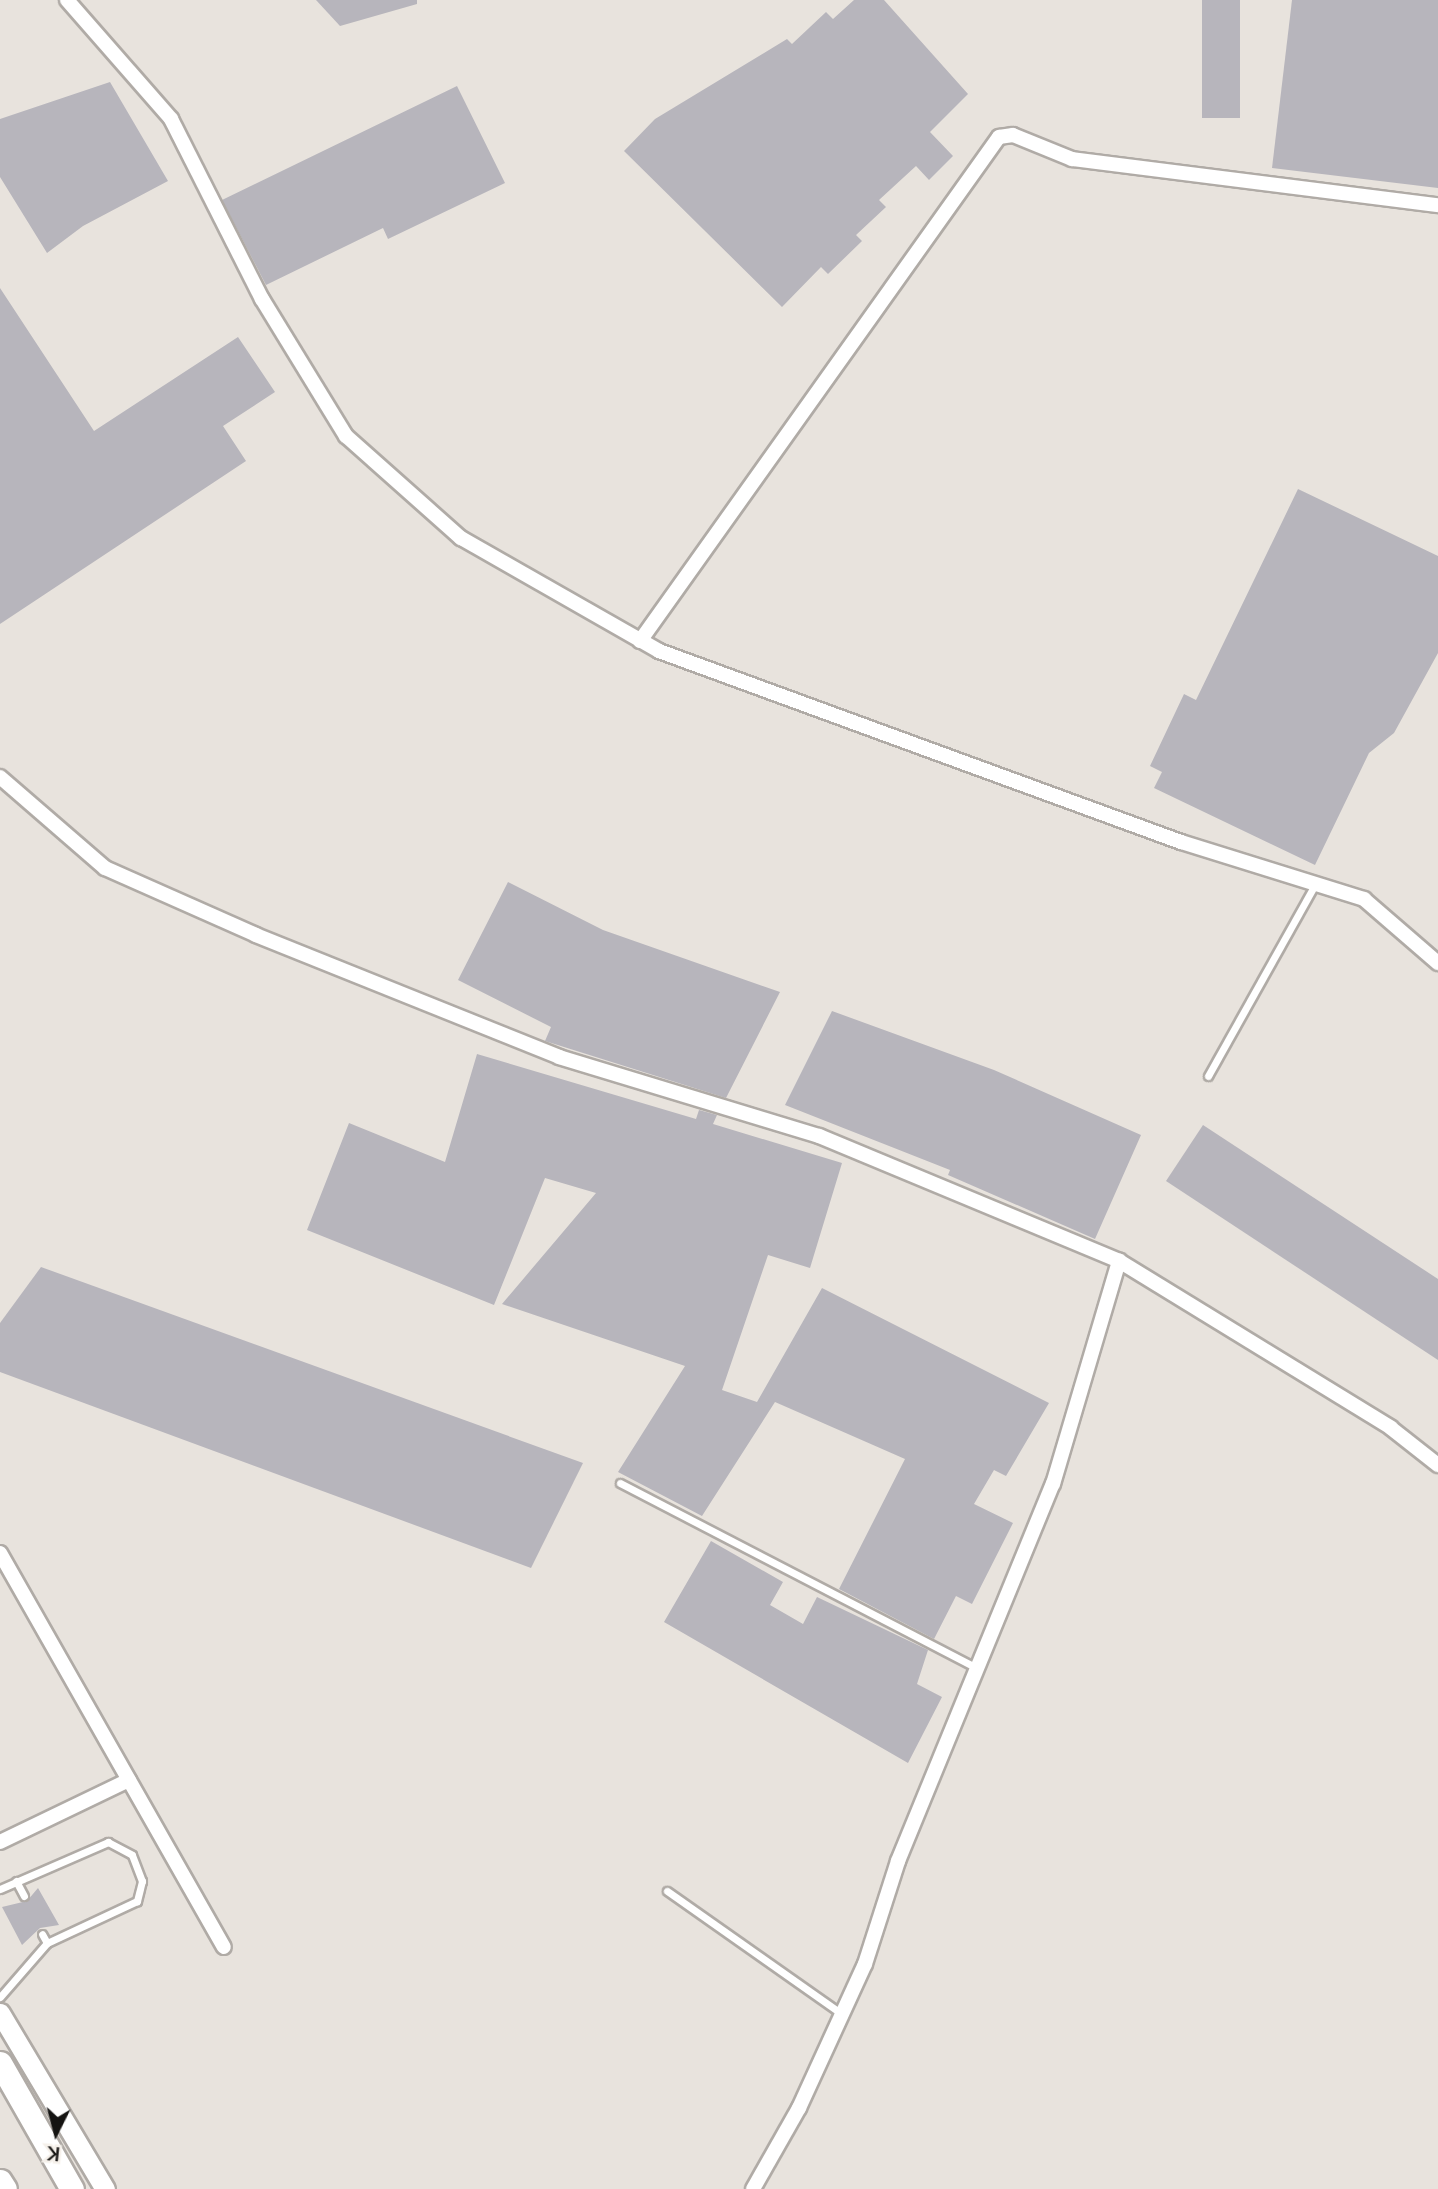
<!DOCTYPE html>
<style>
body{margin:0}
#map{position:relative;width:1438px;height:2189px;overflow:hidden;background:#e8e3dd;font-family:Mulish,sans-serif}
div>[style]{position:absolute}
.building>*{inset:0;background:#b7b5bc;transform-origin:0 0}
.roads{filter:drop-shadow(2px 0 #b0aba6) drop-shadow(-2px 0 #b0aba6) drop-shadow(0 2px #b0aba6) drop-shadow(0 -2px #b0aba6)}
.lane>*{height:7px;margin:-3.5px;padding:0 3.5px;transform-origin:3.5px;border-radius:3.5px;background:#fff}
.street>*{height:14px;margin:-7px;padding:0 7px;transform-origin:7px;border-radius:7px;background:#fff}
.secondary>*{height:19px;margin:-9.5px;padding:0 9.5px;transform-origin:9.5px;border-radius:9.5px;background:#fff}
.primary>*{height:23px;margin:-11.5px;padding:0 11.5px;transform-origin:11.5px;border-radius:11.5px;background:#fff}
span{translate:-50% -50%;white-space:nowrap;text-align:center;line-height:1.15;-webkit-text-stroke:5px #f5f0ea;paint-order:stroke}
.north{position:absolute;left:21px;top:2098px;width:70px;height:70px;-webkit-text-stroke:5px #f5f0ea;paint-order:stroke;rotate:186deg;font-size:19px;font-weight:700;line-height:28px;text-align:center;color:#151412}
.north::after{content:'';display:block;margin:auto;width:24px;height:32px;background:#151412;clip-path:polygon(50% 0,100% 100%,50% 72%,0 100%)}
</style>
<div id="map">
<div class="building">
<i style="clip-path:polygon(316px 0,417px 0,417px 4px,340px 26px)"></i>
<i style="clip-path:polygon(854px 0,884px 0,968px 94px,930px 132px,953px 156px,929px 180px,916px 166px,879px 200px,886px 207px,856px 235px,862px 241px,828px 274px,821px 267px,782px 307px,624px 151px,655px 119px,787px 39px,792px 44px,826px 12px,833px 19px)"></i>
<i style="left:1202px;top:0;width:38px;height:118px"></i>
<i style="clip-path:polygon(1292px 0,1438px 0,1438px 188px,1272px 168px)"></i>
<i style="clip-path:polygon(110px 82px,168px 181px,83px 226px,47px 253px,0 177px,0 119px)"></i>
<i style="clip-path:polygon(457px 86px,505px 183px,388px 239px,383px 228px,266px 285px,222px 200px)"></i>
<i style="clip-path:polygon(0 288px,94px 431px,238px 337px,275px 392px,223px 426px,246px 461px,0 624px)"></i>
<i style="clip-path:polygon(1298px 489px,1438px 556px,1438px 653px,1394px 733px,1369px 753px,1315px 865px,1154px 788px,1162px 772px,1150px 766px,1184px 694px,1196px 700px)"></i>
<i style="clip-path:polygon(508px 882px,603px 930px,780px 992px,726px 1098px,545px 1041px,551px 1027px,458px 980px)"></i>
<i style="clip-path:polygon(832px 1011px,994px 1070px,1141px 1135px,1095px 1239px,948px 1175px,950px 1170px,785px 1105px)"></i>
<i style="clip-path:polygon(477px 1054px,696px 1119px,699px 1110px,717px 1115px,713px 1124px,842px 1163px,810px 1268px,768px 1255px,722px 1390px,757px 1402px,822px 1288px,1049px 1403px,1006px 1476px,994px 1470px,974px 1504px,1013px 1523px,972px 1604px,956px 1596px,934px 1639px,839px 1589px,905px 1459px,775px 1402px,702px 1516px,618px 1472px,685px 1366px,502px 1304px,596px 1193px,545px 1178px,494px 1305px,307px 1230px,349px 1123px,445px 1162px)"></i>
<i style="clip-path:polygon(1203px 1125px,1438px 1279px,1438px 1360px,1166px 1181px)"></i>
<i style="clip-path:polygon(41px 1267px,583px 1463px,531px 1568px,0 1372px,0 1323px)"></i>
<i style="clip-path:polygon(711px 1541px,783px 1582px,770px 1605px,803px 1624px,817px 1597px,928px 1650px,917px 1684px,942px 1697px,908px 1763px,664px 1622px)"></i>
<i style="clip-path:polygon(38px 1888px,59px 1925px,40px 1928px,22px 1945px,2px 1907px,27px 1901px)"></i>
</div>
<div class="roads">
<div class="lane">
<i style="left:1208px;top:1076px;width:218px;rotate:-60.8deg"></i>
<i style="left:620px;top:1483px;width:402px;rotate:27.4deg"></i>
<i style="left:16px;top:1881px;width:17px;rotate:62deg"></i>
<i style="left:0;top:1889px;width:118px;rotate:-23.5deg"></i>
<i style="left:108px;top:1842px;width:27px;rotate:28deg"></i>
<i style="left:132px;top:1855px;width:28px;rotate:69deg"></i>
<i style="left:142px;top:1881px;width:21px;rotate:104deg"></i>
<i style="left:137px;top:1901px;width:99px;rotate:155deg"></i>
<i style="left:667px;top:1891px;width:214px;rotate:35.1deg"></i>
<i style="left:0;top:1997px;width:72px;rotate:-49deg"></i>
<i style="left:47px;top:1943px;width:10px;rotate:-119deg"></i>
</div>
<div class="street">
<i style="left:67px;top:0;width:158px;rotate:48.8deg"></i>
<i style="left:171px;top:119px;width:202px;rotate:63.2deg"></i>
<i style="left:262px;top:299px;width:161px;rotate:58.5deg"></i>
<i style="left:346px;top:436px;width:154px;rotate:41.6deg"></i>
<i style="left:461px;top:538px;width:228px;rotate:29.7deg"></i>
<i style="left:659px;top:651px;width:556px;rotate:20.1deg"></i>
<i style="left:1181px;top:842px;width:192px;rotate:17.3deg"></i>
<i style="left:1364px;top:899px;width:98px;rotate:40.9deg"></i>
<i style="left:640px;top:641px;width:619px;rotate:-54.54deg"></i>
<i style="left:999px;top:137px;width:14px;rotate:-8deg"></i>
<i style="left:1013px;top:135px;width:64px;rotate:22.1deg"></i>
<i style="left:1072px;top:159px;width:369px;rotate:7.2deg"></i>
<i style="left:0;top:777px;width:139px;rotate:40.9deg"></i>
<i style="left:105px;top:868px;width:165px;rotate:23.9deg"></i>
<i style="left:256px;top:935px;width:327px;rotate:21.9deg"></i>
<i style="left:559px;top:1057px;width:272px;rotate:16.9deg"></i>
<i style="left:819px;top:1136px;width:325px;rotate:22.6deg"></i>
<i style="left:1119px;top:1261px;width:319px;rotate:31.5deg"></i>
<i style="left:1391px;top:1428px;width:60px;rotate:38.2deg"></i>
<i style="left:0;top:1553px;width:453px;rotate:60.4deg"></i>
<i style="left:0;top:1842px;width:143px;rotate:-25.7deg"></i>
<i style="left:753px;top:2189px;width:93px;rotate:-60.4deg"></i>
<i style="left:799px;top:2108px;width:158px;rotate:-65.4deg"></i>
<i style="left:865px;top:1964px;width:108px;rotate:-72.2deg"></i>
<i style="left:898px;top:1861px;width:408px;rotate:-67.7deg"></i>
<i style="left:1053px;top:1484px;width:233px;rotate:-73.5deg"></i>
</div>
<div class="secondary">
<i style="left:0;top:2013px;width:205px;rotate:59.2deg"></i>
</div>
<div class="primary">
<i style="left:0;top:2063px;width:145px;rotate:60.3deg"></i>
<i style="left:0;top:2181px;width:9px;rotate:58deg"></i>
</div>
</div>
<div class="north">K</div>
</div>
